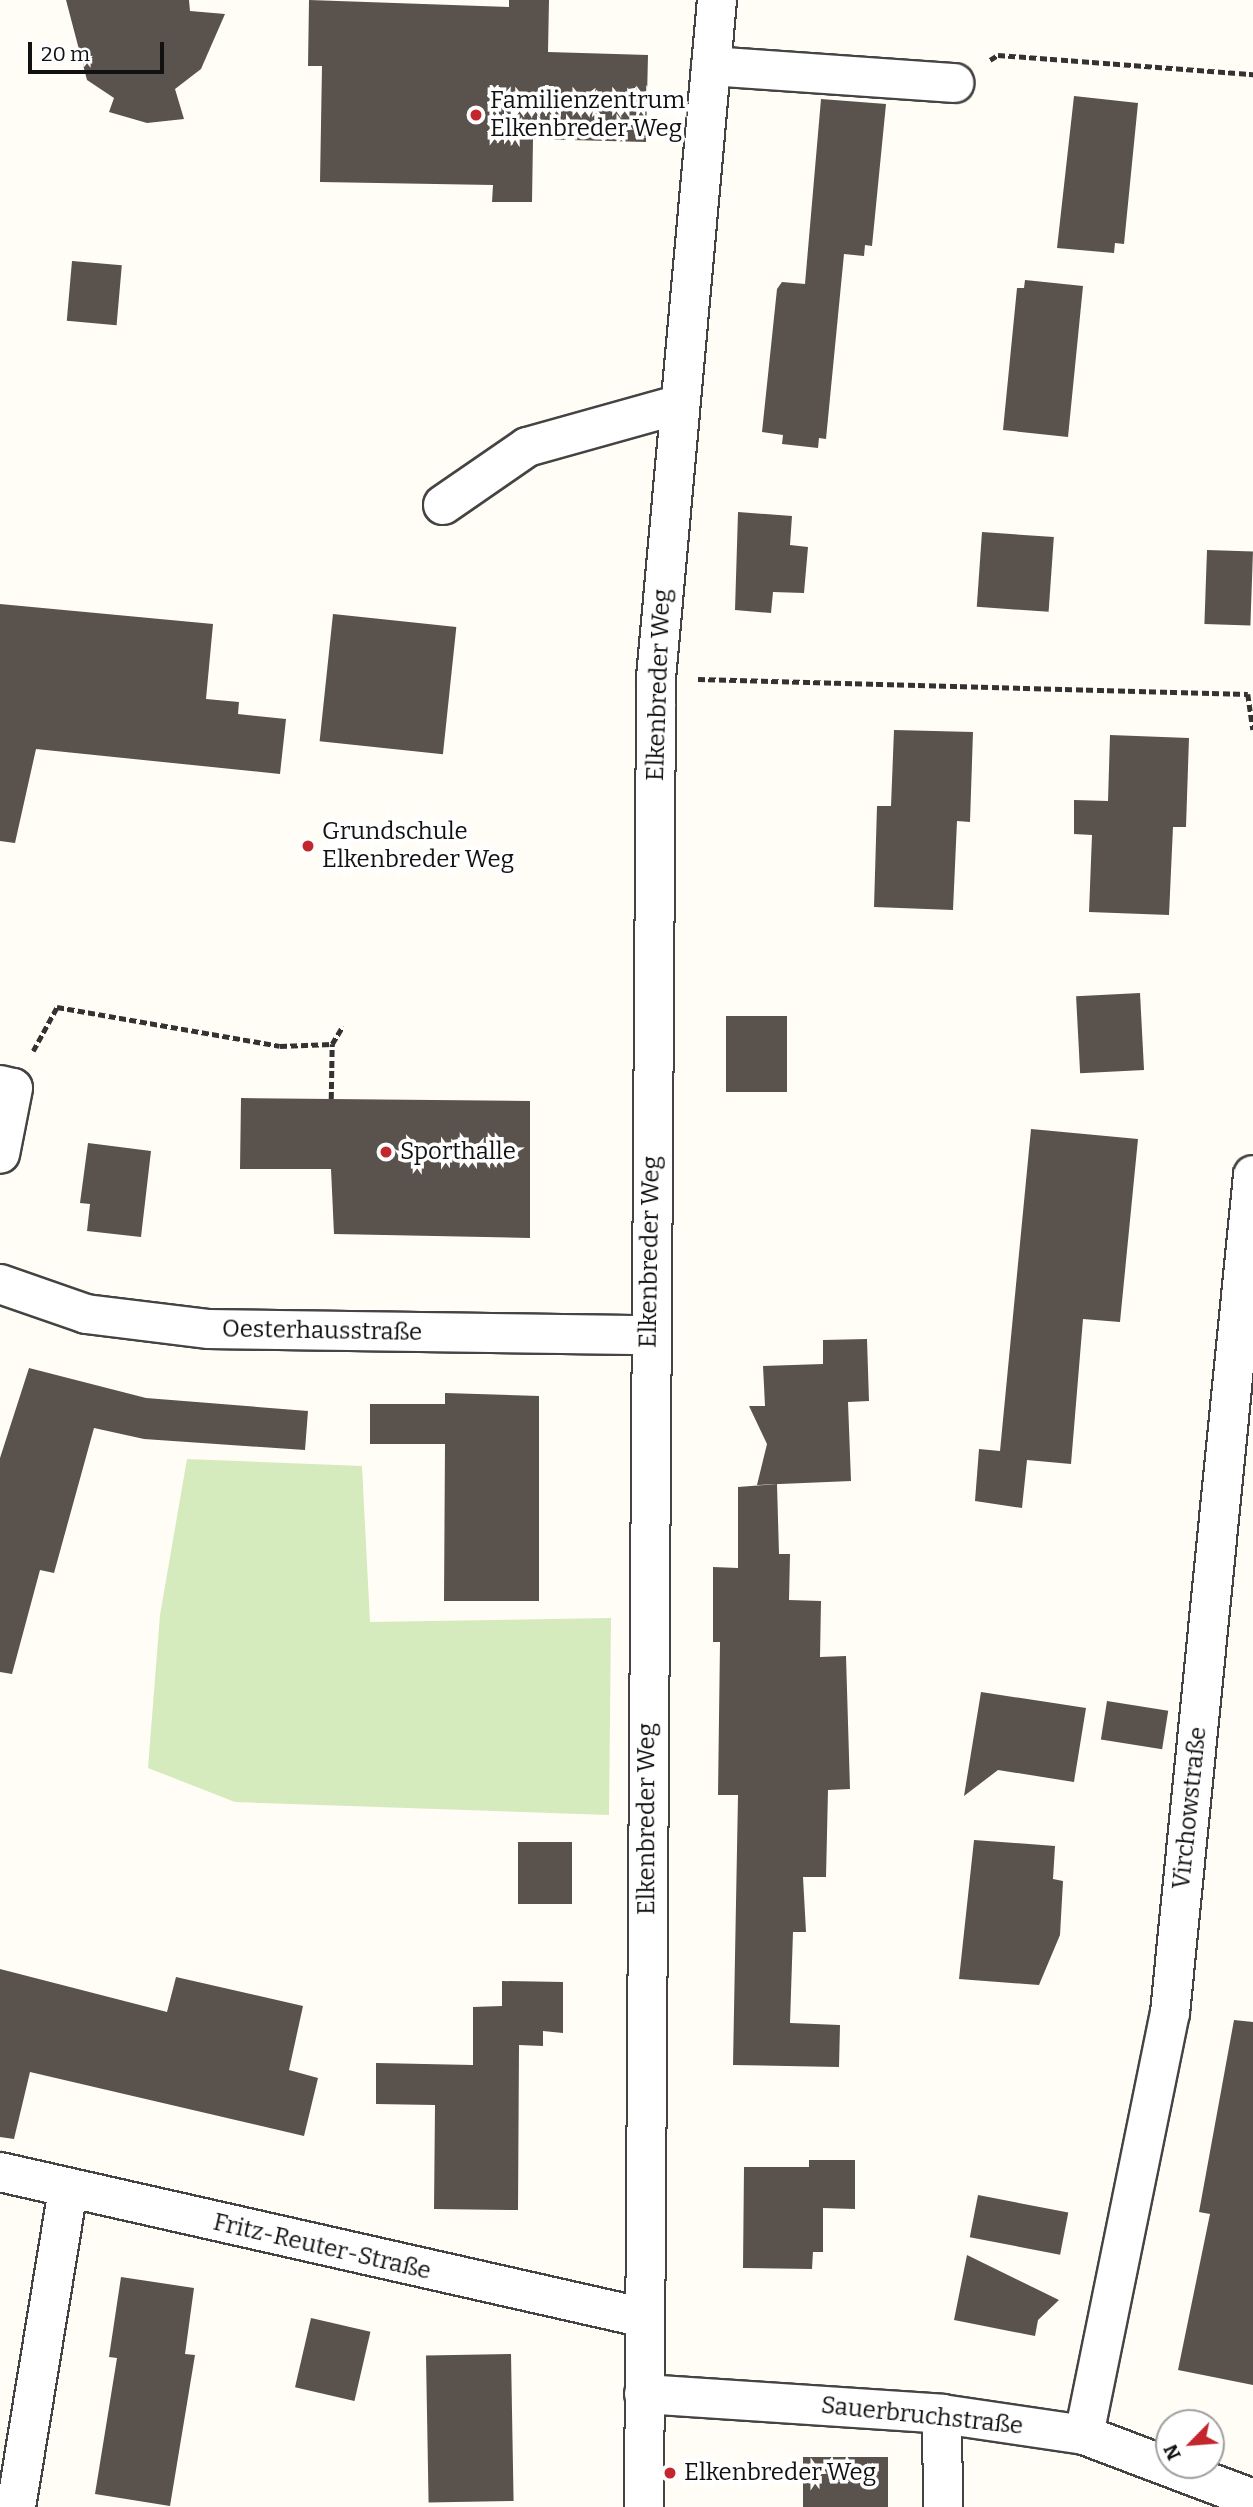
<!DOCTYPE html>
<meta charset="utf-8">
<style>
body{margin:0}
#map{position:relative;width:1253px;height:2507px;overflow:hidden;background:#fffdf5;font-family:Bitter,serif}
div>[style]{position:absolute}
.green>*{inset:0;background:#d5ebbd}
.building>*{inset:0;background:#5a524d;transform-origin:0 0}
.path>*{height:4.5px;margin-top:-2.25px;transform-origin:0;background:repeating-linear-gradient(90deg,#333 0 7px,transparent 0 10.5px)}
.roads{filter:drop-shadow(2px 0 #444) drop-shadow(-2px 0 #444) drop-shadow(0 2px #444) drop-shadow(0 -2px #444)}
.minor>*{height:38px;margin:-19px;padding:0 19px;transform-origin:19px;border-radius:19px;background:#fff}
.dots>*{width:19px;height:19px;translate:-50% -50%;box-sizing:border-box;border:4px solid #fff;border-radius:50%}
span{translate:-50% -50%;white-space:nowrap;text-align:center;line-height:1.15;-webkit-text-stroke:7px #fff;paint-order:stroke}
.poi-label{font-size:24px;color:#111}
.left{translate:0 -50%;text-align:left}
.street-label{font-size:24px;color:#111}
.north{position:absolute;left:1155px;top:2409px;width:70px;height:70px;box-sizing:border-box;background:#fff;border:2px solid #a0a0a0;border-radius:50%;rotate:245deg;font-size:19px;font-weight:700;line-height:28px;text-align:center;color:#111}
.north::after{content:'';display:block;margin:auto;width:24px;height:32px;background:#c4262e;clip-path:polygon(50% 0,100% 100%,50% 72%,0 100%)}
.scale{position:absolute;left:28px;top:42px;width:136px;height:32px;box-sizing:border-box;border:4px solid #111;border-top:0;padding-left:9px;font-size:21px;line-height:24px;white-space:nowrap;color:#111;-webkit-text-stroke:5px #fff;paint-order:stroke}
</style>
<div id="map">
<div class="green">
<i style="clip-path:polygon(187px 1459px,362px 1466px,370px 1622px,611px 1618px,609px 1815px,235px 1802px,148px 1768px,160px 1615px)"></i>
</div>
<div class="building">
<i style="clip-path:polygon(66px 0,189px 0,190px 11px,225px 14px,201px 69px,175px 89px,184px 119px,147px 123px,109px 112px,114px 98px,87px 80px)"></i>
<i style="clip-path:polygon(309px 0,509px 7px,509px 0,549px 0,548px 52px,648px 55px,646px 142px,533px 139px,532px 202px,492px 202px,493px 185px,320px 182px,322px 66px,308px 66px)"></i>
<i style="clip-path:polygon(1074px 96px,1138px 103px,1124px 244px,1115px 243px,1114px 253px,1057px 248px)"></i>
<i style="clip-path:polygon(821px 99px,886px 104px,872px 246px,865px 245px,864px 256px,844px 254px,826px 439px,819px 438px,818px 448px,782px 444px,783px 435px,762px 432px,777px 289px,782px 282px,805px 284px)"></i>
<i style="left:72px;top:261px;width:50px;height:60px;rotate:5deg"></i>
<i style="clip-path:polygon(1025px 280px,1083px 286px,1068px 437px,1003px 430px,1017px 288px,1024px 288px)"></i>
<i style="clip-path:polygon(738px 512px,792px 516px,790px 545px,808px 547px,804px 593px,773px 592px,771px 613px,735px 610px)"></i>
<i style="left:982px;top:532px;width:72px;height:75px;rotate:4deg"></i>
<i style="left:1207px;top:550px;width:46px;height:74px;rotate:2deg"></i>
<i style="clip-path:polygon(0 604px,213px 624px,206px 699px,239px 702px,238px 714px,286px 719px,280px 774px,36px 749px,15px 843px,0 841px)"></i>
<i style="left:333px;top:614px;width:124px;height:128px;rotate:6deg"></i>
<i style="clip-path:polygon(894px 730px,973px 732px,970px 822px,957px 821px,953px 910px,874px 907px,877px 806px,891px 806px)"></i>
<i style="clip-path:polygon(1110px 735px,1189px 738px,1186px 827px,1173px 827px,1169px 915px,1089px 912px,1092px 835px,1074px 834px,1074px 800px,1108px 801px)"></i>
<i style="left:1140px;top:993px;width:77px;height:64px;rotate:87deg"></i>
<i style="left:726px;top:1016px;width:61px;height:76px"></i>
<i style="clip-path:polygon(241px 1098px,530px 1101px,530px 1238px,334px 1234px,331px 1169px,240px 1169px)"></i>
<i style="clip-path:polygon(1031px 1129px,1138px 1139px,1120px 1322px,1083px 1319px,1071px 1464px,1027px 1460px,1022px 1508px,975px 1501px,979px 1449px,1000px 1451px)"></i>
<i style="clip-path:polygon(88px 1143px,151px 1151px,141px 1237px,87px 1231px,90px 1204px,80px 1203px)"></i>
<i style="clip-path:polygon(867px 1339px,869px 1401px,848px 1402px,851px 1481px,757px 1485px,767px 1444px,749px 1406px,765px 1406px,763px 1366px,823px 1364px,823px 1340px)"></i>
<i style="clip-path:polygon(29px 1368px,146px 1398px,308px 1411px,305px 1450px,144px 1439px,94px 1428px,54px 1573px,40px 1570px,12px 1674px,0 1672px,0 1458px)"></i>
<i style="clip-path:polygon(445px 1393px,539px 1396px,539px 1601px,444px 1601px,445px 1444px,370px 1444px,370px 1404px,445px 1404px)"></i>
<i style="clip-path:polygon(777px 1484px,779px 1554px,790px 1554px,789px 1600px,821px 1601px,820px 1657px,846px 1656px,850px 1789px,828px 1790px,826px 1877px,803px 1877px,806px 1932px,793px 1932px,790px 2023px,840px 2025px,839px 2067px,733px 2065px,738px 1795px,718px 1795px,720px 1642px,713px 1642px,713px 1567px,738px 1568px,738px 1487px)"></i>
<i style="clip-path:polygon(981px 1692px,1086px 1708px,1074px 1782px,998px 1770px,964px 1796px)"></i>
<i style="left:1107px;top:1701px;width:62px;height:39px;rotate:9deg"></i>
<i style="clip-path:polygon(974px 1840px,1055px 1846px,1053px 1879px,1063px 1881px,1060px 1935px,1039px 1985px,959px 1979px)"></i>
<i style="left:518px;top:1842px;width:54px;height:62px"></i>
<i style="clip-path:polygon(0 1969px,167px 2012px,176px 1977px,303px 2006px,289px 2070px,318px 2078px,304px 2136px,30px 2072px,14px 2139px,0 2137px)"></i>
<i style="clip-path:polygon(502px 1981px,563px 1982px,563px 2033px,543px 2031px,543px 2046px,519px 2045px,518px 2210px,434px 2209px,435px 2105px,376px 2104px,376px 2063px,473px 2065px,473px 2007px,502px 2006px)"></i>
<i style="clip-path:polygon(1234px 2020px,1253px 2022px,1253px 2385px,1178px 2370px,1210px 2214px,1199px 2212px)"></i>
<i style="clip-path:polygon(809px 2160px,855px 2160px,855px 2209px,823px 2208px,823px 2252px,813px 2252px,812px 2269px,743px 2268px,744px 2167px,809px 2167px)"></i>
<i style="left:978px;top:2195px;width:92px;height:43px;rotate:11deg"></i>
<i style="clip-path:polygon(967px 2255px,1059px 2300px,1038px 2320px,1035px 2336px,954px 2320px)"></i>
<i style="clip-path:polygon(121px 2277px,194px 2288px,185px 2354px,195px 2355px,170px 2506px,95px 2494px,117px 2358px,109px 2357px)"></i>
<i style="left:311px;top:2318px;width:61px;height:71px;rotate:13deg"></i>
<i style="left:511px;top:2354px;width:147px;height:85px;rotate:89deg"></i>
<i style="left:803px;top:2457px;width:85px;height:50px"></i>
</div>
<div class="path">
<i style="left:990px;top:60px;width:9px;rotate:-32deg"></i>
<i style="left:998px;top:55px;width:256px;rotate:4.3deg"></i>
<i style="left:698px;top:679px;width:550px;rotate:1.56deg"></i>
<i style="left:1248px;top:694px;width:36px;rotate:82deg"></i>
<i style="left:33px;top:1051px;width:50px;rotate:-61.4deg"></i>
<i style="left:57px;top:1007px;width:226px;rotate:9.9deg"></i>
<i style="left:280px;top:1046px;width:52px;rotate:-2.2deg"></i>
<i style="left:332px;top:1044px;width:21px;rotate:-59deg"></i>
<i style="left:331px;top:1099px;width:55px;rotate:-89deg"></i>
</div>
<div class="roads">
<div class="minor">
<i style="left:711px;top:66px;width:244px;rotate:4deg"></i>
<i style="left:443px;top:505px;width:102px;rotate:-34.6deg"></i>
<i style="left:527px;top:447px;width:156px;rotate:-15.6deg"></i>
<i style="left:0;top:1085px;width:13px;rotate:13deg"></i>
<i style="left:13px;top:1088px;width:67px;rotate:101.1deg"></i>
<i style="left:0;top:1284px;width:91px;rotate:19.2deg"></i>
<i style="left:86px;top:1314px;width:124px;rotate:7deg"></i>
<i style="left:209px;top:1329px;width:440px;rotate:0.8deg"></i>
<i style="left:0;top:2172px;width:661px;rotate:12.75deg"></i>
<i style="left:644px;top:2394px;width:299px;rotate:3.8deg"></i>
<i style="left:942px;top:2414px;width:144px;rotate:8.4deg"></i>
<i style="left:1084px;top:2435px;width:181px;rotate:20.7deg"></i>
<i style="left:942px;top:2414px;width:93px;rotate:89.4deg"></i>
<i style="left:1084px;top:2435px;width:431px;rotate:-78.5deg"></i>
<i style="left:1170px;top:2013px;width:842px;rotate:-84.34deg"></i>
<i style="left:16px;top:2507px;width:321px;rotate:-80.7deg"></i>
<i style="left:644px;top:2507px;width:1829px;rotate:-89.62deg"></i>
<i style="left:656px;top:678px;width:681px;rotate:-84.86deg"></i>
</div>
</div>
<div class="dots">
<i style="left:476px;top:115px;background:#c4262e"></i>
<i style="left:308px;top:846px;background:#c4262e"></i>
<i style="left:386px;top:1152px;background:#c4262e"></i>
<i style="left:670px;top:2473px;background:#c4262e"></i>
</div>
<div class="poi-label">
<span class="left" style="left:490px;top:115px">Familienzentrum<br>Elkenbreder Weg</span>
<span class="left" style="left:322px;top:846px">Grundschule<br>Elkenbreder Weg</span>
<span class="left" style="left:400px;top:1152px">Sporthalle</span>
<span class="left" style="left:684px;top:2473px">Elkenbreder Weg</span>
</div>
<div class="street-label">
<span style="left:659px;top:685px;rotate:-88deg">Elkenbreder Weg</span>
<span style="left:650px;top:1252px;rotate:-89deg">Elkenbreder Weg</span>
<span style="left:322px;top:1331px;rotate:1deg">Oesterhausstraße</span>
<span style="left:1190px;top:1808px;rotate:-84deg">Virchowstraße</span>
<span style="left:647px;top:1819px;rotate:-90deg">Elkenbreder Weg</span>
<span style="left:322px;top:2247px;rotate:13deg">Fritz-Reuter-Straße</span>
<span style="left:922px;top:2416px;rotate:6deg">Sauerbruchstraße</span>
</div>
<div class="north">N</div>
<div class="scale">20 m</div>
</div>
